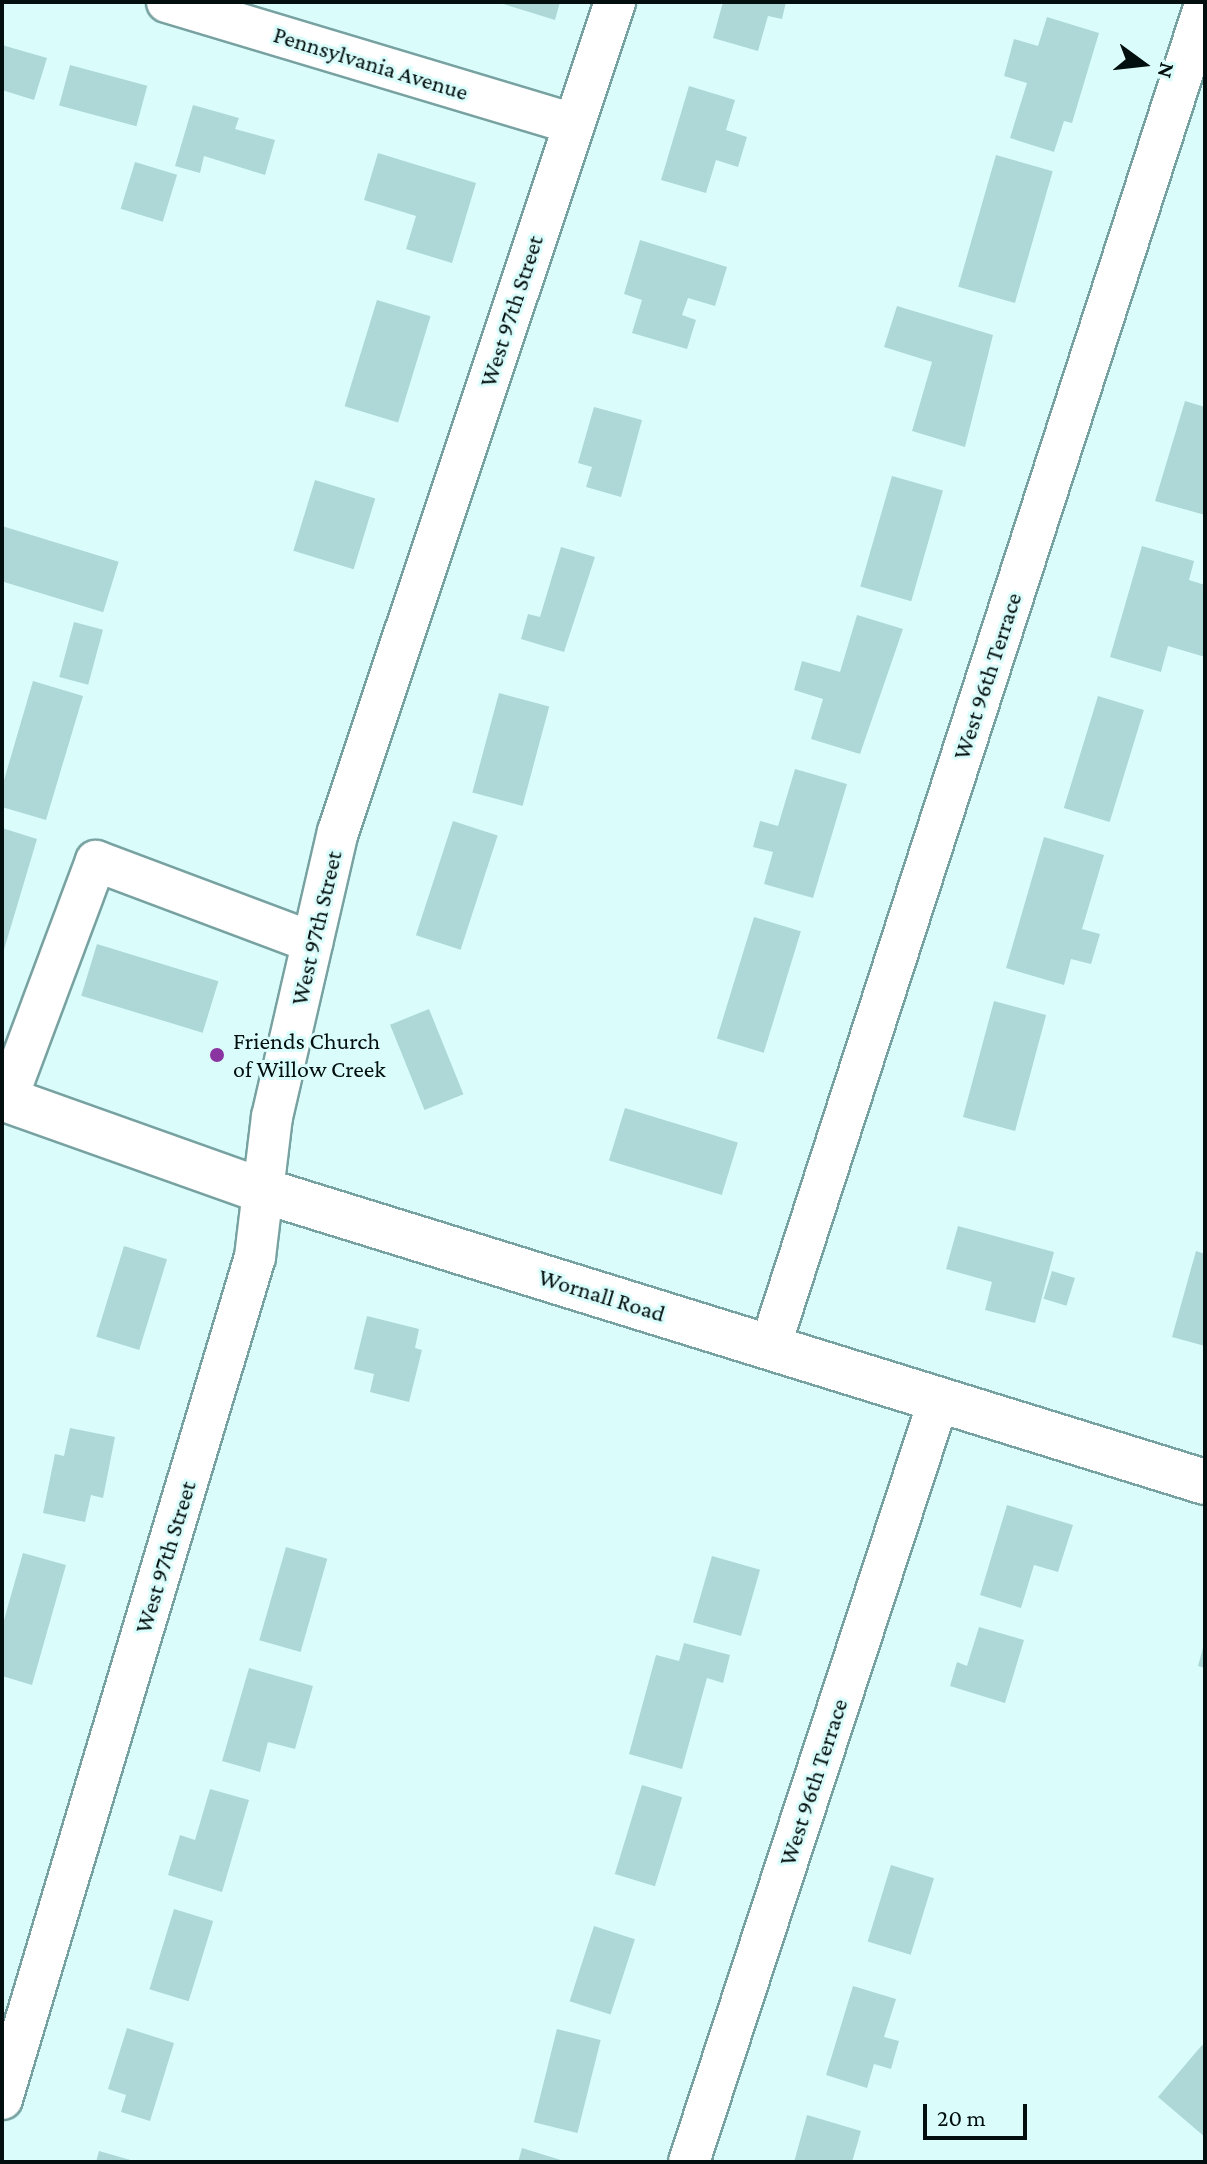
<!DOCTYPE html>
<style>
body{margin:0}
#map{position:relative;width:1207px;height:2164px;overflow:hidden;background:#dafdfc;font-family:"Crimson Pro",serif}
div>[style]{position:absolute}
.building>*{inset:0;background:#add8d7;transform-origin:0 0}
.roads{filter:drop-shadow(2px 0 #78a2a1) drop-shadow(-2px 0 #78a2a1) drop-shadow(0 2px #78a2a1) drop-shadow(0 -2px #78a2a1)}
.minor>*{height:40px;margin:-20px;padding:0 20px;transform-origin:20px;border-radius:20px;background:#fff}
.major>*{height:44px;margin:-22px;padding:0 22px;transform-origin:22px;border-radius:22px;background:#fff}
.dots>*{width:22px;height:22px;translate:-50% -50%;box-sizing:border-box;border:4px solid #dafdfc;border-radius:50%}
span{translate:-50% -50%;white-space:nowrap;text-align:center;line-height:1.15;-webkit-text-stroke:6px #dafdfc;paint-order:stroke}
.street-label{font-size:24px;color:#020f0e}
.poi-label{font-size:24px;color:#020f0e}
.left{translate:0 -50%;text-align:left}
.frame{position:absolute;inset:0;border:4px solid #020f0e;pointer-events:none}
.north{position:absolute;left:1103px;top:24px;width:80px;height:80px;-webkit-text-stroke:6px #dafdfc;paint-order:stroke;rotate:105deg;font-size:22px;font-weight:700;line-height:32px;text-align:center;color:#020f0e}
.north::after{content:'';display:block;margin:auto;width:28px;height:36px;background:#020f0e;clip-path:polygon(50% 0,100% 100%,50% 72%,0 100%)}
.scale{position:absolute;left:923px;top:2104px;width:104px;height:36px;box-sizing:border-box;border:4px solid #020f0e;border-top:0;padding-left:10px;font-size:24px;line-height:28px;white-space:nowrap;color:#020f0e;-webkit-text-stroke:6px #dafdfc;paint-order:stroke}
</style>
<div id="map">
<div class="building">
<i style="clip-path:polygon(497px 2px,560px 2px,555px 20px)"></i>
<i style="clip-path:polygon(723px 2px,786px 2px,782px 19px,768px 16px,758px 51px,713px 38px)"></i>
<i style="clip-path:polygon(1047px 17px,1099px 33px,1072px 123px,1064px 121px,1054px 152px,1010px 138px,1027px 83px,1004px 76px,1014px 39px,1038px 46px)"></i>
<i style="clip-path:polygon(2px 45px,47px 58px,34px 100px,2px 90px)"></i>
<i style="left:70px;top:65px;width:80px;height:42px;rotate:15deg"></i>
<i style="clip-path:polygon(689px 86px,735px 100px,726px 130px,747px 137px,738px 167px,716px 160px,706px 193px,661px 180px)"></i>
<i style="clip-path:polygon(193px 105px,239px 118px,235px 129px,275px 140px,265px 175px,204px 156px,200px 173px,175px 166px)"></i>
<i style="clip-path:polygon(378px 153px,476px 183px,452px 263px,406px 249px,416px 216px,364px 200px)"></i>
<i style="left:996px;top:155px;width:59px;height:137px;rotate:16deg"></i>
<i style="left:135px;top:162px;width:44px;height:49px;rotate:17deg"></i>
<i style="clip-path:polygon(640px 240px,727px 267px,715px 306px,688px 298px,682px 315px,696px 320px,687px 349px,632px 333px,642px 300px,624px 294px)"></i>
<i style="left:377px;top:300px;width:56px;height:111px;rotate:17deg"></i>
<i style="clip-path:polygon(897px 306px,993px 335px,965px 447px,912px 431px,932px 362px,884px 347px)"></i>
<i style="clip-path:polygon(1185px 401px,1205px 407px,1205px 515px,1155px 501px)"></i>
<i style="clip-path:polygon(594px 407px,642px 420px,621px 497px,586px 487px,592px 467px,578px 463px)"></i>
<i style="left:892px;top:476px;width:53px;height:115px;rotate:16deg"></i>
<i style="left:315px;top:480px;width:63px;height:74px;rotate:17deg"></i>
<i style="left:2px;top:526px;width:122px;height:53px;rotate:17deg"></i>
<i style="clip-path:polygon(1142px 546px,1194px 561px,1189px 580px,1205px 585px,1205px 657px,1168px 646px,1161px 672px,1110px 657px)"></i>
<i style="clip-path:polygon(561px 547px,595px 557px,564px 652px,521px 639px,528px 614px,540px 617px)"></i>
<i style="clip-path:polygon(857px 615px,903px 629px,860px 754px,811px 739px,823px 699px,794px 690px,802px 661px,840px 672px)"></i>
<i style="left:74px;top:622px;width:30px;height:57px;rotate:15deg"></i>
<i style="clip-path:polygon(33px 681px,83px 696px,46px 820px,2px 807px,2px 787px)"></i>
<i style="left:499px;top:693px;width:52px;height:103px;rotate:15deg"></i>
<i style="left:1098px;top:696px;width:48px;height:117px;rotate:17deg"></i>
<i style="clip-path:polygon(795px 769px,847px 784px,813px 898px,764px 884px,773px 852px,753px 847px,760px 821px,778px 826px)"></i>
<i style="left:453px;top:821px;width:47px;height:120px;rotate:18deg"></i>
<i style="clip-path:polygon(2px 828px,37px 839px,3px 953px,2px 952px)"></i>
<i style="clip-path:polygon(1044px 837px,1104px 855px,1082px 929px,1100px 934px,1091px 964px,1071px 959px,1064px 985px,1006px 968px)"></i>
<i style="left:754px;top:917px;width:49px;height:127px;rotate:17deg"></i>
<i style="left:97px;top:944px;width:127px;height:54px;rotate:17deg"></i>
<i style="left:994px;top:1001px;width:54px;height:120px;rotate:15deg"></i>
<i style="left:429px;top:1009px;width:92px;height:42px;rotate:68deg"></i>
<i style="left:625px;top:1108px;width:118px;height:55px;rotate:17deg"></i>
<i style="clip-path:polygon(958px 1226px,1054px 1252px,1035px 1323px,985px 1310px,992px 1282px,946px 1269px)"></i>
<i style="left:124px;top:1246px;width:45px;height:95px;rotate:17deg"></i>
<i style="clip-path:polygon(1196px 1251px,1205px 1254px,1205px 1346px,1172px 1337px)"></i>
<i style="left:1052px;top:1271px;width:24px;height:29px;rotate:17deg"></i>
<i style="clip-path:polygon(367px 1316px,419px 1329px,415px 1348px,422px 1350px,409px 1402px,370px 1392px,374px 1374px,354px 1369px)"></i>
<i style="clip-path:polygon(70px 1428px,115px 1437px,103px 1498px,91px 1495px,85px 1522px,43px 1513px,55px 1454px,64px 1456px)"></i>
<i style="clip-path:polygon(1007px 1505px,1073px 1525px,1058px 1572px,1034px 1565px,1021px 1608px,980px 1595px)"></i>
<i style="left:286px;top:1547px;width:43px;height:97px;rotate:16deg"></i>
<i style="clip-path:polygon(23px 1553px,66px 1565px,32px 1685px,2px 1676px,2px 1627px)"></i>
<i style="left:712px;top:1556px;width:50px;height:69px;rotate:16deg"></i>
<i style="clip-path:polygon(979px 1627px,1024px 1640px,1005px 1703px,950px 1686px,957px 1662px,967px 1666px)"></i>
<i style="clip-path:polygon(684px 1643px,730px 1655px,723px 1683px,707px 1678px,682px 1769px,629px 1754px,656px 1655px,679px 1661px)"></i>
<i style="clip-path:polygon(1204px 1644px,1205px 1645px,1205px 1668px,1198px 1666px)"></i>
<i style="clip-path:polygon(249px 1668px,313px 1686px,295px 1749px,268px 1742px,260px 1772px,222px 1761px)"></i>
<i style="left:642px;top:1785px;width:42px;height:93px;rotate:17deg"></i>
<i style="clip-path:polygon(210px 1789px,249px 1800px,222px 1892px,168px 1875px,180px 1835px,195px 1840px)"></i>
<i style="left:891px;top:1865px;width:45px;height:80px;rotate:17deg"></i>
<i style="left:174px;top:1909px;width:41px;height:84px;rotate:17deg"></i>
<i style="left:594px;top:1926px;width:43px;height:79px;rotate:18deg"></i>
<i style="clip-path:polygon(853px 1986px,896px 1999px,884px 2037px,899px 2041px,891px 2069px,874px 2064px,867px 2088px,826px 2075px)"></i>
<i style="clip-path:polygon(127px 2028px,174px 2043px,150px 2121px,121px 2112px,126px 2095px,108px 2089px)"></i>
<i style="left:557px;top:2029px;width:45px;height:96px;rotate:14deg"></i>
<i style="clip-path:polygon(1202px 2045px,1205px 2047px,1205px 2137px,1158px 2097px)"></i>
<i style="clip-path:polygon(807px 2115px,861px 2131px,852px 2162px,794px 2162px)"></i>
<i style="clip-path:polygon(522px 2148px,564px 2161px,564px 2162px,518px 2162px)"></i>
<i style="clip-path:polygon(99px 2151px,134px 2161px,134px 2162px,96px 2162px)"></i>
</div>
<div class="roads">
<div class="minor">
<i style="left:167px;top:2px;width:425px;rotate:16.7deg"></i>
<i style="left:7px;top:1099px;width:254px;rotate:-69.5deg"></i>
<i style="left:96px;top:861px;width:231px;rotate:20.6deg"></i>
<i style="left:770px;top:1347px;width:1412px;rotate:-72.05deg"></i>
<i style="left:2px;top:2099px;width:879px;rotate:-73.28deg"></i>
<i style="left:255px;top:1257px;width:141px;rotate:-83.1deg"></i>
<i style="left:272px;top:1117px;width:293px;rotate:-77deg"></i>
<i style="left:338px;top:832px;width:875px;rotate:-71.54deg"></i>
<i style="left:689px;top:2162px;width:800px;rotate:-71.86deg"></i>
</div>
<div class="major">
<i style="left:2px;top:1098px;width:275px;rotate:19.6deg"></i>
<i style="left:261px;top:1190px;width:988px;rotate:17.19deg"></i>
</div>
</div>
<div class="dots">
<i style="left:217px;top:1055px;background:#8a34a1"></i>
</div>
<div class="street-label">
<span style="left:371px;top:63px;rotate:17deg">Pennsylvania Avenue</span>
<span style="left:511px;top:311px;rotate:-72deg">West 97th Street</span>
<span style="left:987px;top:676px;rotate:-72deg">West 96th Terrace</span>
<span style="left:316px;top:928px;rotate:-77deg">West 97th Street</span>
<span style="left:602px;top:1295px;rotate:17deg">Wornall Road</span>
<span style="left:165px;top:1557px;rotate:-73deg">West 97th Street</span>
<span style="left:813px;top:1782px;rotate:-72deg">West 96th Terrace</span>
</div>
<div class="poi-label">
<span class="left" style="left:233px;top:1055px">Friends Church<br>of Willow Creek</span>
</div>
<div class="frame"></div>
<div class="north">N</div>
<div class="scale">20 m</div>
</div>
